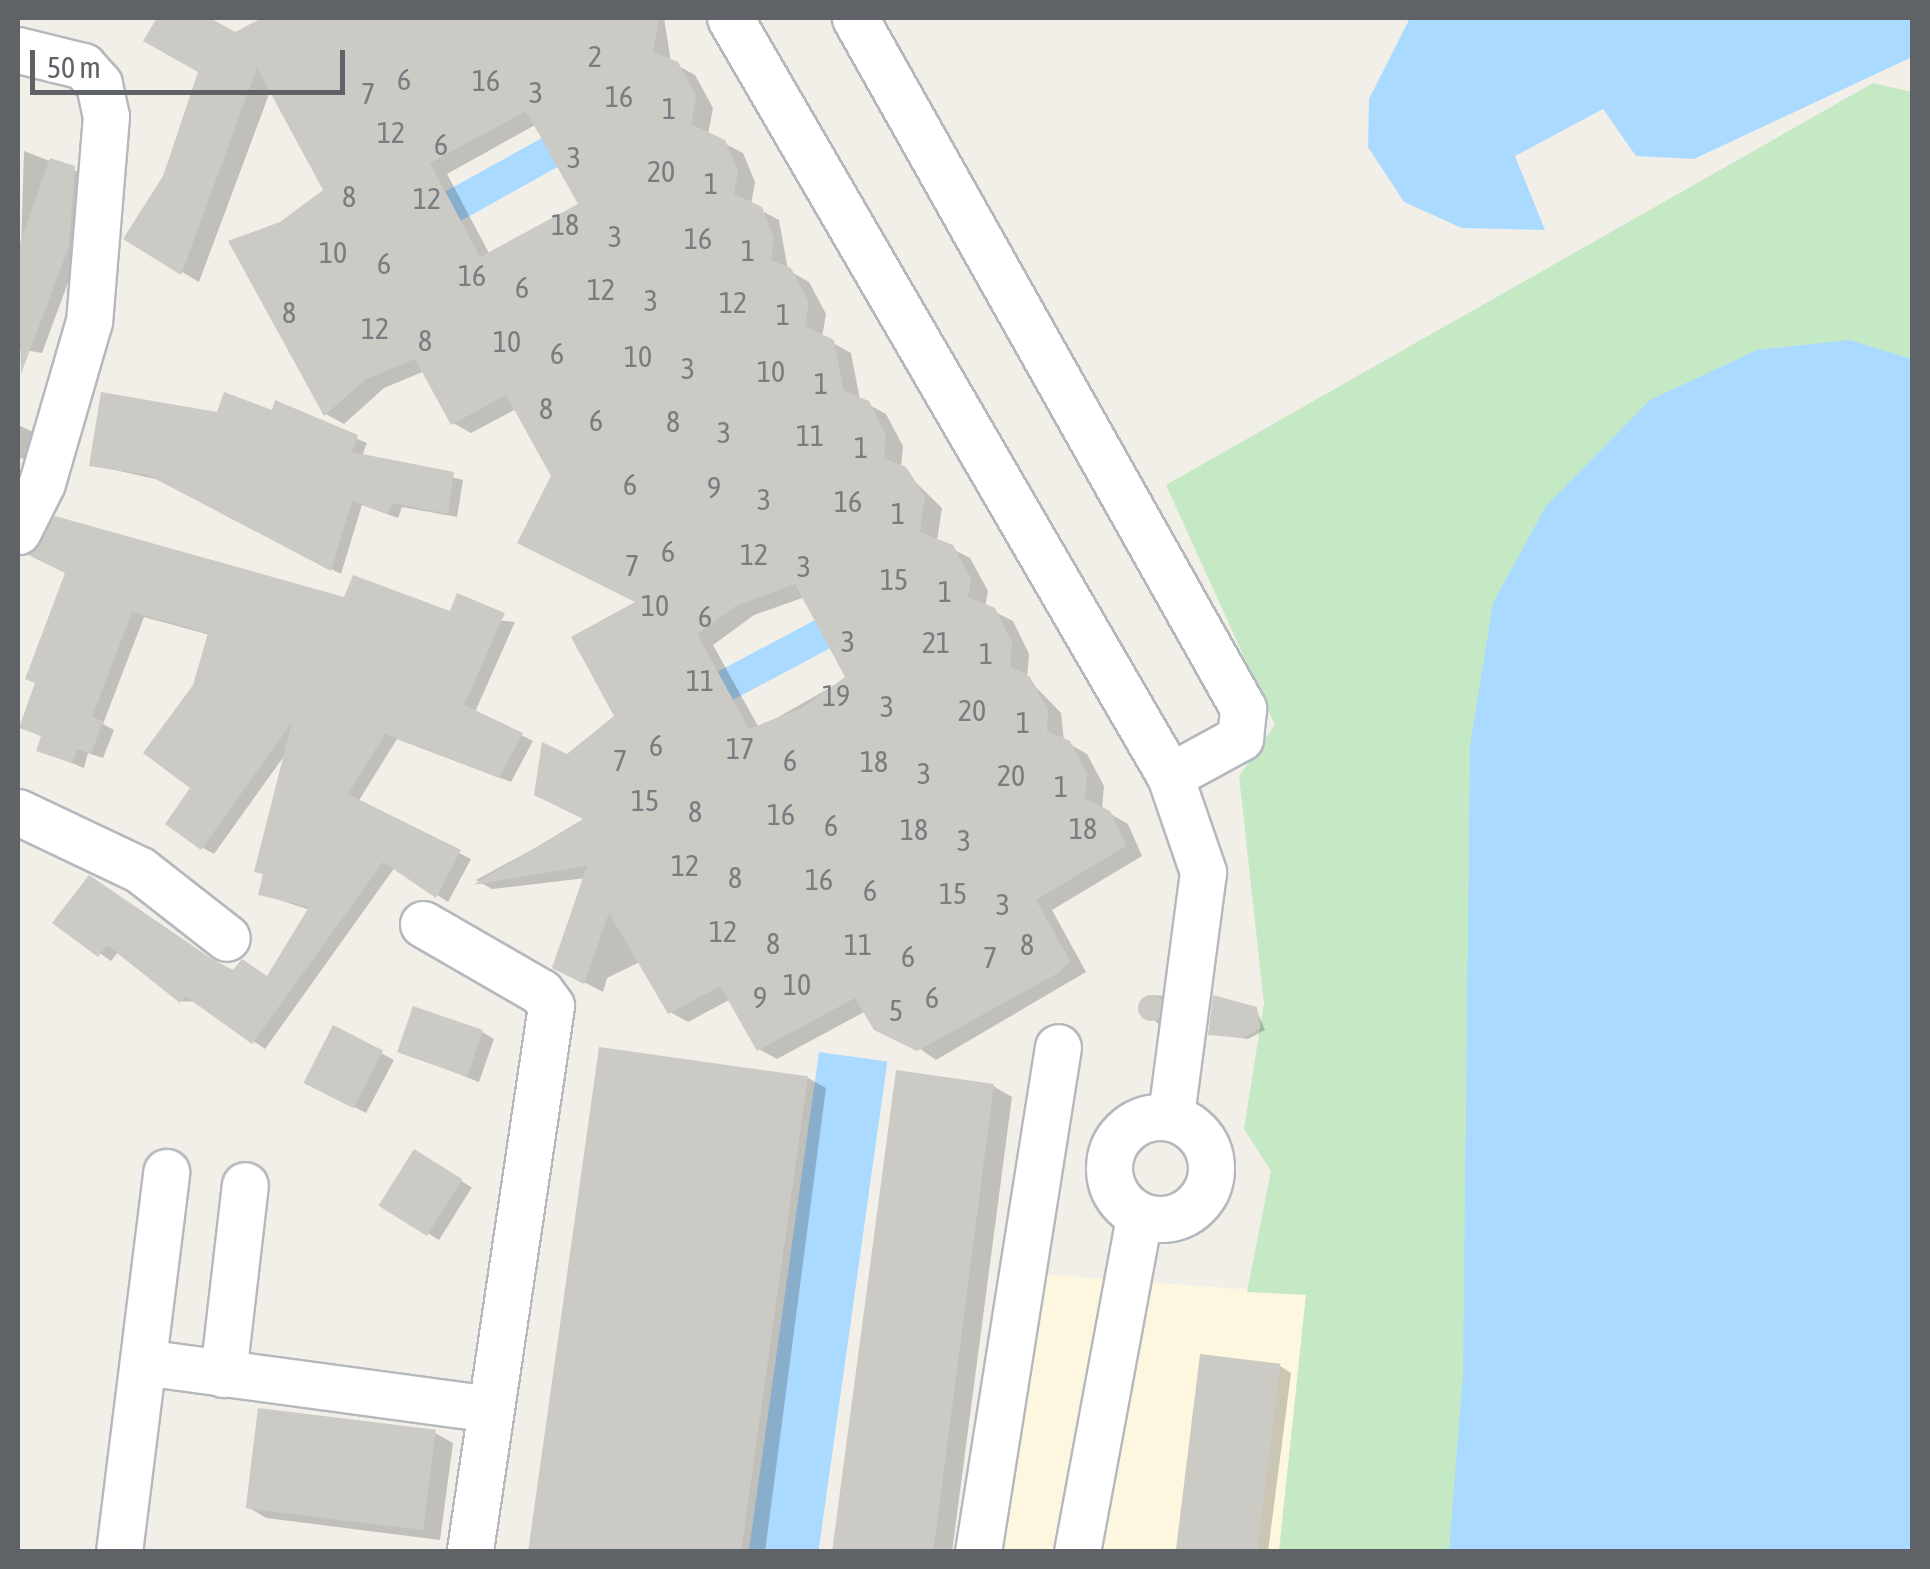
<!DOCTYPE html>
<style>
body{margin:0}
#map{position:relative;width:1930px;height:1569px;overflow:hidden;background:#f1efe8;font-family:"Asap Condensed",sans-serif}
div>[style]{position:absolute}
.commercial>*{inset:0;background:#fef7e0}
.green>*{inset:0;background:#c5e8c5}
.water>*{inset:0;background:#aadaff;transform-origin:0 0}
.shadow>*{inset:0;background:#0003;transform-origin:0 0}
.building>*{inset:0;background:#cccac5;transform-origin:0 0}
.round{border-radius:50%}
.roads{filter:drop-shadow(2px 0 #b5b8bc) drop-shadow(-2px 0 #b5b8bc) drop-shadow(0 2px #b5b8bc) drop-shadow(0 -2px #b5b8bc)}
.street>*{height:45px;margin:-22.5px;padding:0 22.5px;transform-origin:22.5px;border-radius:22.5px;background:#fff}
.street>.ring{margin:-22.5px;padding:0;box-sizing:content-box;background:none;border:45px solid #fff;border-radius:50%}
span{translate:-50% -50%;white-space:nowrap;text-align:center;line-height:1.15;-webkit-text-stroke:10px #fff;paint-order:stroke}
.number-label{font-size:30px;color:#7a7d7f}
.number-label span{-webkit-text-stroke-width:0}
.frame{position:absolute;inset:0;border:20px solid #5f6368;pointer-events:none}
.scale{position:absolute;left:30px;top:50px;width:315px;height:45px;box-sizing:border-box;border:5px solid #5f6368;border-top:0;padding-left:12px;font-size:30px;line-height:35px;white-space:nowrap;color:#5f6368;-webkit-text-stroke:8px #fff;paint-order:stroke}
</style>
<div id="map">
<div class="commercial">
<i style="clip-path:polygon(1039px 1274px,1306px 1294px,1279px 1551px,992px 1552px)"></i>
</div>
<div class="green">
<i style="clip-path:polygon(1873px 83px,1912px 92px,1912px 1551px,1279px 1551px,1306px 1295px,1247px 1292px,1271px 1171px,1244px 1129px,1264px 1003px,1239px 776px,1275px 725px,1166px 485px)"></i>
</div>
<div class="water">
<i style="clip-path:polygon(1410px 18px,1912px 18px,1912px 57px,1694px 159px,1636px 156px,1603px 109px,1515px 156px,1545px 230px,1462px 228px,1404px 202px,1368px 147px,1369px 99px)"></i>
<i style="left:542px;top:138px;width:33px;height:111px;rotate:61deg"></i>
<i style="clip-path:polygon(1849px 340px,1912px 359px,1912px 1551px,1449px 1551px,1463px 1374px,1470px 746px,1493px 603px,1546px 506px,1650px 400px,1757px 350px)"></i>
<i style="left:815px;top:620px;width:32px;height:111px;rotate:62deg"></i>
<i style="left:819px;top:1052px;width:69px;height:503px;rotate:8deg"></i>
</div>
<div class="shadow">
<i style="clip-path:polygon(evenodd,160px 18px,205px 18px,235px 35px,268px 18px,664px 18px,671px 62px,695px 75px,713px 108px,708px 135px,743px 153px,755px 182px,751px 205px,779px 220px,788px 270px,809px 282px,826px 314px,822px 337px,851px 353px,860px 400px,886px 414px,903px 446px,901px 468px,942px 508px,937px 541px,970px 558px,988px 591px,985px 607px,1013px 621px,1029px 654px,1027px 678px,1061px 713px,1064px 741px,1087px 754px,1104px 786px,1102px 809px,1128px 824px,1142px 856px,1052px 910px,1086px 972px,936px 1060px,866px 1011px,777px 1059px,759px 1049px,731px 999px,688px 1022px,670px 1012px,642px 961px,607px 978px,603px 992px,555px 967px,586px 878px,492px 889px,476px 880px,587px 820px,567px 757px,617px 717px,639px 603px,516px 409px,471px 433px,453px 423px,425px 371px,384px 388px,344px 424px,326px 414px,232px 243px,281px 224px,326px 191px,271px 89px,199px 282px,127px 239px,165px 177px,200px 71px,146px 40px,160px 18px,537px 124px,581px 205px,490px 255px,447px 174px,537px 124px,160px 18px,805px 597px,849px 677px,759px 728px,713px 645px,754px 615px,805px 597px)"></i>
<i style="clip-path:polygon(24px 151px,86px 175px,79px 253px,42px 353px,18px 349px)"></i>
<i style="clip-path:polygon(277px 404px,367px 443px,362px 456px,463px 480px,457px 517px,402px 507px,398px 518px,362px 505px,341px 574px,160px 480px,92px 465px,219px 415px,273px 414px)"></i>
<i style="clip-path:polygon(18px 425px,38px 434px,34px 460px,18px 458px)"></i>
<i style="clip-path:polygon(68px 573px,515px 622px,475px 712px,533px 741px,511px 782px,397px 739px,358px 802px,471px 859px,448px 902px,395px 867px,265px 1049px,197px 1002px,181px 1001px,119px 951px,111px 961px,56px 922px,268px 979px,310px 910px,261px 894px,287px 752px,214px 854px,203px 848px,195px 686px,210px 635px,144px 617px,103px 724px,114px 730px,103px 758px,88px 753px,84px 768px,39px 750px,43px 737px,22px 727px)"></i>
<i style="clip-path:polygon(1151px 995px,1165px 996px,1161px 1026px,1143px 1011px)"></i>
<i style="clip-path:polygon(1256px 1009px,1265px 1030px,1248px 1039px,1211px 1034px)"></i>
<i style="clip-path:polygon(334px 1028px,394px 1060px,366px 1113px,318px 1088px)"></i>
<i style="clip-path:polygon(482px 1032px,494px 1039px,479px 1082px,400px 1051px)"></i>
<i style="clip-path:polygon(808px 1078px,826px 1088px,765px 1552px,535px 1552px)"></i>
<i style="clip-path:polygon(993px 1086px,1012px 1097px,952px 1552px,835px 1552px)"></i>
<i style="left:415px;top:1152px;width:67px;height:62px;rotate:32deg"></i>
<i style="clip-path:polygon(1280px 1366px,1291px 1373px,1268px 1552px,1177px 1552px)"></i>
<i style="clip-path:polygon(435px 1433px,453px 1443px,440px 1540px,266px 1518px,248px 1507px)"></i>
</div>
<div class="building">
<i style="clip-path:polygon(evenodd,157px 18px,210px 18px,235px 32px,262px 18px,659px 18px,653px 52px,678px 62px,696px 96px,691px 124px,725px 140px,738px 171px,734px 194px,762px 207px,774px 238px,771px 260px,791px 268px,809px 302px,805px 326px,834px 340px,844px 391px,869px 401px,886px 435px,884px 458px,906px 467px,925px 496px,920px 532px,953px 545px,971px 579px,968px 597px,995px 608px,1012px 642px,1010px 666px,1030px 677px,1048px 710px,1047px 731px,1070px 741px,1087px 774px,1085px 798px,1110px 811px,1126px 846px,1036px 900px,1070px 961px,1060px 972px,917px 1051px,874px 1030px,855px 998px,757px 1051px,720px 986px,668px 1014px,609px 913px,584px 984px,552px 968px,587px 866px,473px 885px,583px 819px,534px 795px,542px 742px,567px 754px,614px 716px,571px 637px,635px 602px,517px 543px,551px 476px,506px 395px,451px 425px,415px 359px,366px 379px,324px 416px,228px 241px,280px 222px,323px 190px,257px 68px,181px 275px,123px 239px,163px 176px,198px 72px,143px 41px,157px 18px,526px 111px,578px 204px,480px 257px,430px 163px,526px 111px,157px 18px,795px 584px,845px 677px,802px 708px,749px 729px,697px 634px,736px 606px,795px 584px)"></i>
<i style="clip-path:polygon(50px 158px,75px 166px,69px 246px,21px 374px,18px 249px)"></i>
<i style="clip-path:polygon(101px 392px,217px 412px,224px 392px,272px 410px,275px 400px,358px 435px,352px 452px,454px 472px,448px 514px,392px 503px,388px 514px,352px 501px,331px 571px,148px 475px,89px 466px)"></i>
<i style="clip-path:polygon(55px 516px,344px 597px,353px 575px,450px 611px,457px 593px,505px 613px,464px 705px,523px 733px,499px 778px,385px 734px,348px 794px,461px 850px,436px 898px,383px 862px,252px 1044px,185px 996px,180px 1003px,107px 945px,98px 957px,52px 923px,89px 875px,212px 959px,233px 970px,242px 959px,267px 976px,309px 907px,258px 895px,263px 874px,254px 872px,292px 722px,201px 850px,165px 824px,190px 788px,143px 753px,193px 685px,208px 633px,132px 612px,92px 717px,103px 721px,91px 754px,77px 749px,72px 763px,36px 751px,41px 736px,19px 728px,35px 683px,25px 679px,65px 573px,28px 555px)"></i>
<i style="clip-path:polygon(1213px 995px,1257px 1007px,1260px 1028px,1242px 1038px,1208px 1035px)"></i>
<i class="round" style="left:1138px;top:995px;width:26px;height:26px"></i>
<i style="left:413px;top:1006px;width:74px;height:49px;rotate:19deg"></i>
<i style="left:333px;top:1025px;width:56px;height:65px;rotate:27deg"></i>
<i style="left:599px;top:1047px;width:211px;height:509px;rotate:8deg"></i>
<i style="clip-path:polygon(896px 1070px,994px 1084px,938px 1516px,933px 1552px,832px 1552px)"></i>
<i style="left:414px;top:1149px;width:57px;height:67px;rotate:32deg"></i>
<i style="left:1200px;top:1354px;width:81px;height:199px;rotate:7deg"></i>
<i style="left:258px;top:1408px;width:179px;height:101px;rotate:7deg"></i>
</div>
<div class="roads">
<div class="street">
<i style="left:730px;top:18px;width:876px;rotate:59.87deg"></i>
<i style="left:1170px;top:776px;width:80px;rotate:-28.5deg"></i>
<i style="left:1240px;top:738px;width:30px;rotate:-84deg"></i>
<i style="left:1243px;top:708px;width:792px;rotate:-119.35deg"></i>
<i style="left:18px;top:50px;width:67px;rotate:13.8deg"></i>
<i style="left:83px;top:66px;width:24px;rotate:48deg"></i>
<i style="left:99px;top:84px;width:33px;rotate:78deg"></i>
<i style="left:106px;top:116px;width:206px;rotate:94.7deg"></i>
<i style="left:89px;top:321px;width:169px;rotate:106.2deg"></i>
<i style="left:42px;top:483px;width:54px;rotate:116.6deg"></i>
<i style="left:1170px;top:776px;width:102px;rotate:71deg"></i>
<i style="left:1203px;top:872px;width:246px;rotate:97.5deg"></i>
<i style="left:18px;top:812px;width:135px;rotate:25.4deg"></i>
<i style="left:140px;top:870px;width:110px;rotate:38deg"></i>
<i style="left:423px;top:924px;width:136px;rotate:30deg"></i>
<i style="left:541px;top:992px;width:17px;rotate:54deg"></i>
<i style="left:551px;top:1006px;width:550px;rotate:98.47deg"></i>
<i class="ring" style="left:1109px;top:1117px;width:57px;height:57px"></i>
<i style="left:143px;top:1362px;width:349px;rotate:7.7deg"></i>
<i style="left:223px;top:1374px;width:190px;rotate:-83.4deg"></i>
<i style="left:119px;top:1552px;width:383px;rotate:-82.9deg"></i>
<i style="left:978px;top:1552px;width:511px;rotate:-81deg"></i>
<i style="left:1077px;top:1552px;width:342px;rotate:-79.5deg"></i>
</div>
</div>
<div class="number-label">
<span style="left:595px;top:56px">2</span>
<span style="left:404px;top:79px">6</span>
<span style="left:486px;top:80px">16</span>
<span style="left:536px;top:92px">3</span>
<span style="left:368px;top:93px">7</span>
<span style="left:619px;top:96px">16</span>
<span style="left:669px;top:108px">1</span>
<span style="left:391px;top:132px">12</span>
<span style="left:441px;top:144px">6</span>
<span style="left:574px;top:157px">3</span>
<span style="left:661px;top:171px">20</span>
<span style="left:711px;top:183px">1</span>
<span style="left:349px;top:196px">8</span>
<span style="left:427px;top:198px">12</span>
<span style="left:565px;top:224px">18</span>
<span style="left:615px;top:236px">3</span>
<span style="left:698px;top:238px">16</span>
<span style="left:748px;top:250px">1</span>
<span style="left:333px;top:252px">10</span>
<span style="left:384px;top:263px">6</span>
<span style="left:472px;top:275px">16</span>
<span style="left:522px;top:287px">6</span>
<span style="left:601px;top:289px">12</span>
<span style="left:651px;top:300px">3</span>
<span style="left:733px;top:302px">12</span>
<span style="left:289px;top:312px">8</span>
<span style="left:783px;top:314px">1</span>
<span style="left:375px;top:328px">12</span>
<span style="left:425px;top:340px">8</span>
<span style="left:507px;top:341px">10</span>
<span style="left:557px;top:353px">6</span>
<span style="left:638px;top:356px">10</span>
<span style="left:688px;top:368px">3</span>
<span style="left:771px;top:371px">10</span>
<span style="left:821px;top:383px">1</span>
<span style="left:546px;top:408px">8</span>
<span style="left:596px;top:420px">6</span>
<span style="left:673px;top:421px">8</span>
<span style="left:724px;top:432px">3</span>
<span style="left:810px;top:435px">11</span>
<span style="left:861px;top:447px">1</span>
<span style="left:630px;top:484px">6</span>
<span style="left:714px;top:487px">9</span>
<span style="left:764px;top:499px">3</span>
<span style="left:848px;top:501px">16</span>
<span style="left:898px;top:513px">1</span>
<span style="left:668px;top:551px">6</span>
<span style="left:754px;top:554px">12</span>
<span style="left:632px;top:565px">7</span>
<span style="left:804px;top:566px">3</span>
<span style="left:894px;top:579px">15</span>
<span style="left:945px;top:591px">1</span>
<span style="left:655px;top:605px">10</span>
<span style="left:705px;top:616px">6</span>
<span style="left:848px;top:641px">3</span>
<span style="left:936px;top:642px">21</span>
<span style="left:986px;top:653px">1</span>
<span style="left:700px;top:680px">11</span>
<span style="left:836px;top:695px">19</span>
<span style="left:887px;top:706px">3</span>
<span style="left:972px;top:710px">20</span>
<span style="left:1023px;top:722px">1</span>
<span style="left:656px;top:745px">6</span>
<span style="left:740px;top:748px">17</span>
<span style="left:620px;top:760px">7</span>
<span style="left:790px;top:760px">6</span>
<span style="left:874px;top:761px">18</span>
<span style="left:924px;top:773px">3</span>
<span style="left:1011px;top:775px">20</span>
<span style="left:1061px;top:786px">1</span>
<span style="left:645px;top:800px">15</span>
<span style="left:695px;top:811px">8</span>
<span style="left:781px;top:814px">16</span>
<span style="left:831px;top:825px">6</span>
<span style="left:1083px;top:828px">18</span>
<span style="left:914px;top:829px">18</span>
<span style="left:964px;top:840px">3</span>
<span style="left:685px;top:865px">12</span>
<span style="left:735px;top:877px">8</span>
<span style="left:819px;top:879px">16</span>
<span style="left:870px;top:890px">6</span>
<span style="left:953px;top:893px">15</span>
<span style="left:1003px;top:904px">3</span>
<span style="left:723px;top:931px">12</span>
<span style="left:773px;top:943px">8</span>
<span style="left:858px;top:944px">11</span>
<span style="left:1027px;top:944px">8</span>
<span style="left:908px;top:956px">6</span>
<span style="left:990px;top:957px">7</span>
<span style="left:797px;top:984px">10</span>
<span style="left:760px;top:997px">9</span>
<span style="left:932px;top:997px">6</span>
<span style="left:896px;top:1010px">5</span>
</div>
<div class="frame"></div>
<div class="scale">50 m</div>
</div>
